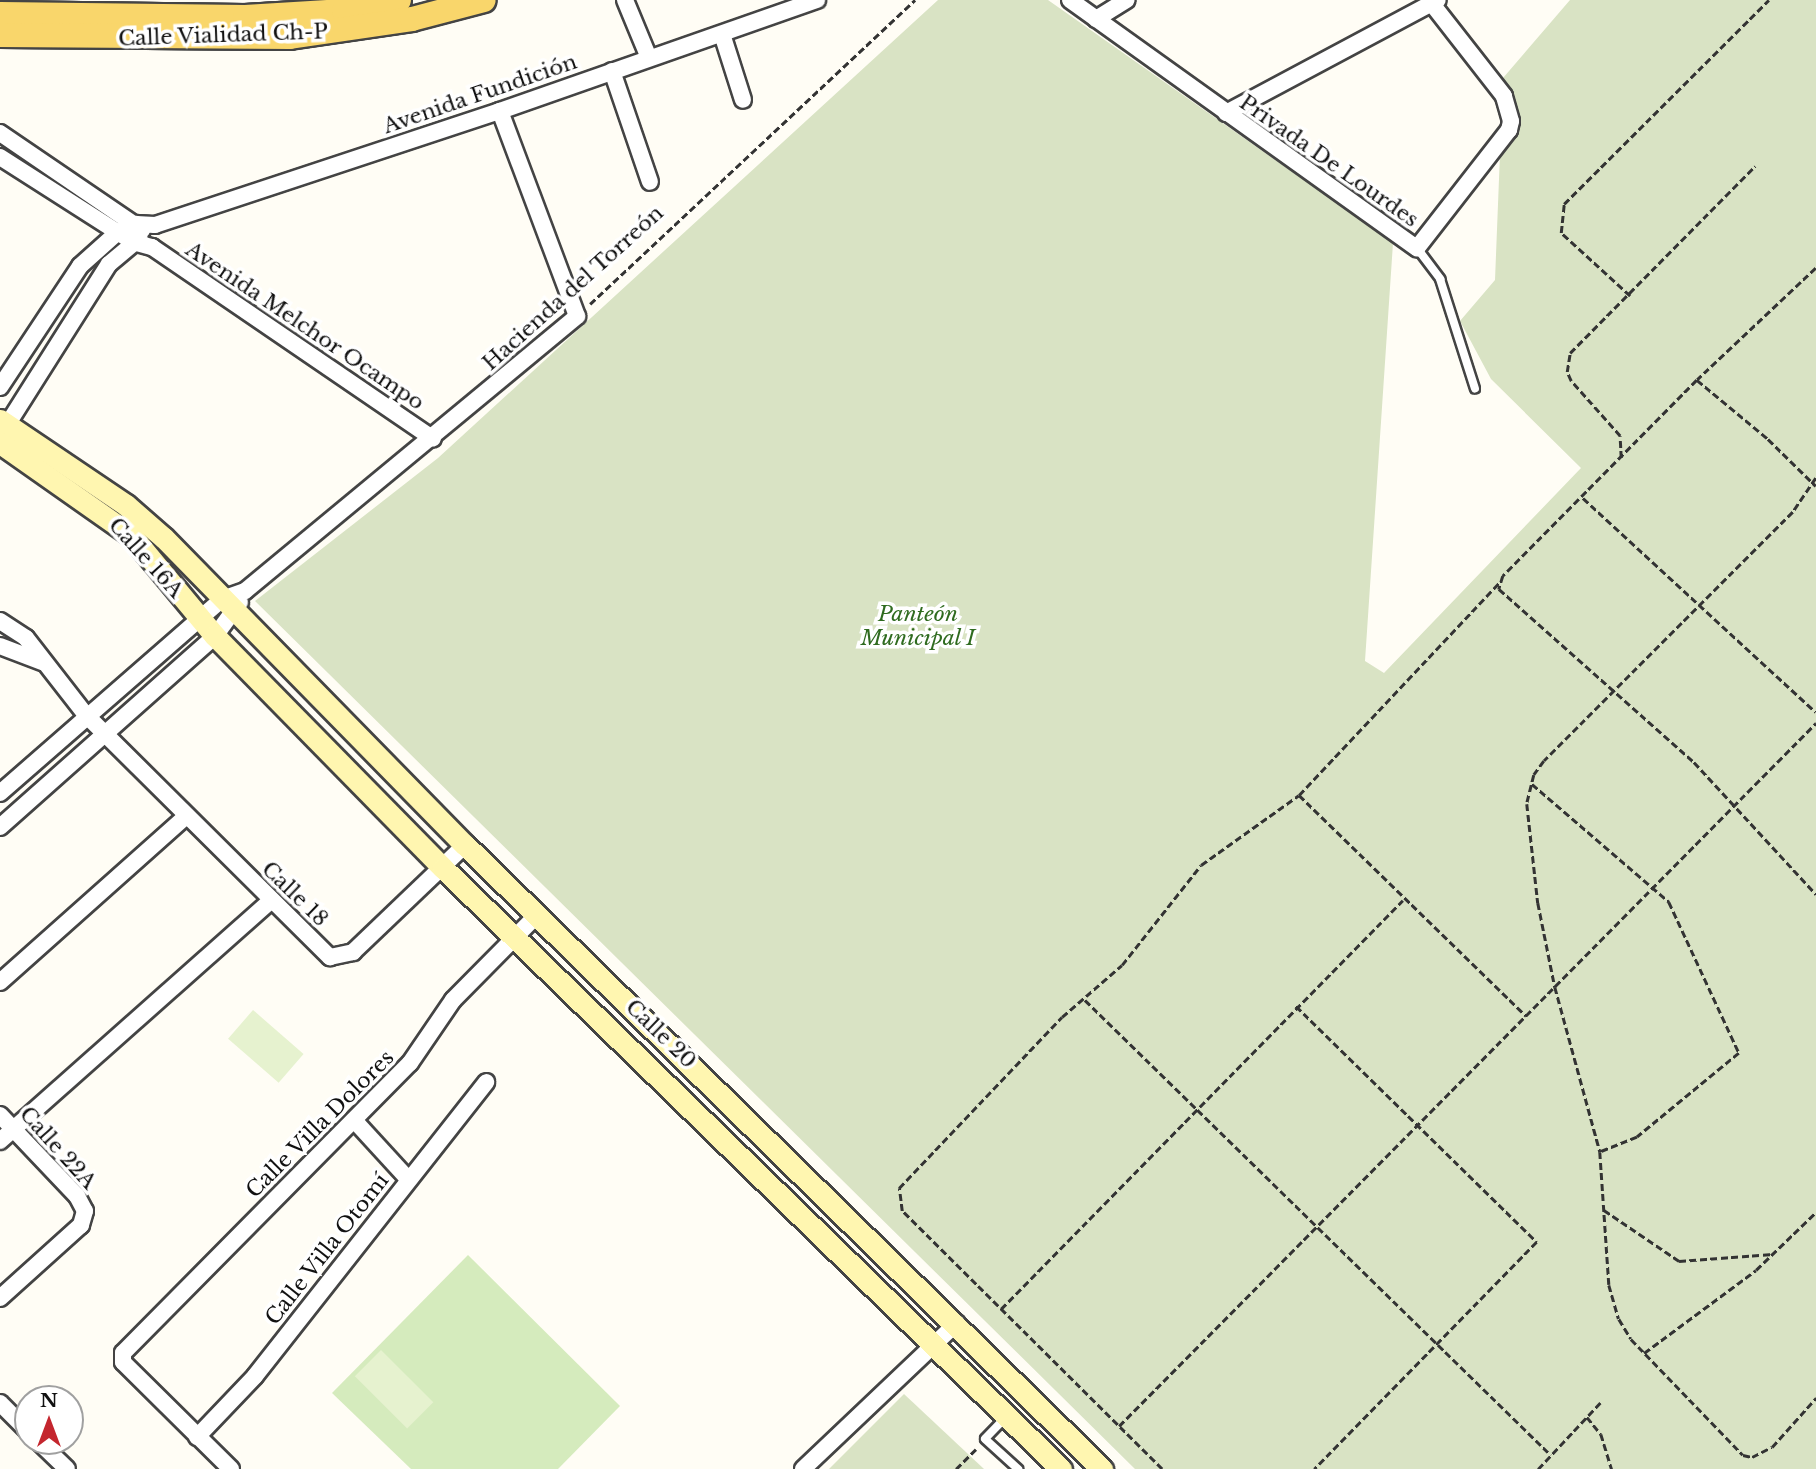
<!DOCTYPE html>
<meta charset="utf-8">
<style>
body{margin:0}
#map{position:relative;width:1816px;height:1469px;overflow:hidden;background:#fffdf5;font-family:"Libre Baskerville",serif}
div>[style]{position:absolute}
.green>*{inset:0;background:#d5ebbd}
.cemetery>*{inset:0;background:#d9e3c4}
.pitch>*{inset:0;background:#e6f2cf;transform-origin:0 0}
.path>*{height:2.5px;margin-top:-1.25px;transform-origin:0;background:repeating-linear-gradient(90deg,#333 0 7px,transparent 0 10.5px)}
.roads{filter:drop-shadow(2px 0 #444) drop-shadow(-2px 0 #444) drop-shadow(0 2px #444) drop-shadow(0 -2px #444)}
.lane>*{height:8px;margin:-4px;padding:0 4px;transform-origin:4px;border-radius:4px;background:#fff}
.street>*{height:16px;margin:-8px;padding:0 8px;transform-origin:8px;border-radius:8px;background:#fff}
.secondary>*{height:21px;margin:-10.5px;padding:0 10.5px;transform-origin:10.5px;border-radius:10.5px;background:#fff6b0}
.primary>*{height:24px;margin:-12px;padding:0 12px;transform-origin:12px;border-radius:12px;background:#f9d66b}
span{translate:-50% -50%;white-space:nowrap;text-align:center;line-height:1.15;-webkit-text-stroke:7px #fff;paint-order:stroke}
.street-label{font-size:21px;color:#111}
.park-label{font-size:21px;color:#2f6b1f;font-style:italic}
.north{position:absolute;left:14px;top:1385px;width:70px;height:70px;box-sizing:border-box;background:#fff;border:2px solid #a0a0a0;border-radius:50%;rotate:0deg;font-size:19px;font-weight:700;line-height:28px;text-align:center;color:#111}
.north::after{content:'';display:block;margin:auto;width:24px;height:32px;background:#c4262e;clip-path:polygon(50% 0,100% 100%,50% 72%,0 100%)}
</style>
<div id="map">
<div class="green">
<i style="clip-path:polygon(468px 1255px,620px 1406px,558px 1469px,411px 1469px,332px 1393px)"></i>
</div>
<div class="cemetery">
<i style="clip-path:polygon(938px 0,1048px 0,1393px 243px,1365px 661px,1384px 673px,1581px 468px,1491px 379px,1460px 321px,1495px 280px,1503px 78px,1570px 0,1816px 0,1816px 1469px,1135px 1469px,255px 601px,438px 458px)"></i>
<i style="clip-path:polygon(904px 1394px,984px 1469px,829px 1469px)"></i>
</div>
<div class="pitch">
<i style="left:253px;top:1010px;width:67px;height:38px;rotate:41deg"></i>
<i style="left:381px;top:1350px;width:74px;height:37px;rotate:45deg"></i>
</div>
<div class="path">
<i style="left:1816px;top:268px;width:163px;rotate:136.7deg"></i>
<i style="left:1697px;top:380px;width:276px;rotate:134.7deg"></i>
<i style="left:1503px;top:576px;width:14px;rotate:107deg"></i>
<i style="left:1499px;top:589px;width:261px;rotate:41.6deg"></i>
<i style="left:1694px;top:762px;width:180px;rotate:47.3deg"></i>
<i style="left:1630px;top:296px;width:93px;rotate:-137.6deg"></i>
<i style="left:1561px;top:233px;width:29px;rotate:-84deg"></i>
<i style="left:1564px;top:204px;width:289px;rotate:-44.9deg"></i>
<i style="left:590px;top:304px;width:445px;rotate:-43.1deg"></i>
<i style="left:1697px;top:380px;width:92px;rotate:39.7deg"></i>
<i style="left:1768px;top:439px;width:67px;rotate:44.4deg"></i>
<i style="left:1621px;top:458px;width:22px;rotate:-93deg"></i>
<i style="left:1620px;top:436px;width:74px;rotate:-131.7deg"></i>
<i style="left:1571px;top:381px;width:10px;rotate:-114deg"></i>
<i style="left:1567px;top:372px;width:19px;rotate:-81deg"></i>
<i style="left:1570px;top:353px;width:263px;rotate:-45.3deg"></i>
<i style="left:1816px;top:478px;width:41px;rotate:124.1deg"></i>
<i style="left:1793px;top:512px;width:352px;rotate:135deg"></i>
<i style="left:1544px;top:761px;width:17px;rotate:126deg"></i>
<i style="left:1534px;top:775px;width:30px;rotate:104deg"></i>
<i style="left:1527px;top:804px;width:100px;rotate:83.7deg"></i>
<i style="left:1538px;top:903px;width:86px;rotate:78.6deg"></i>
<i style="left:1555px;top:987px;width:171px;rotate:74.7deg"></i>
<i style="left:1600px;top:1152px;width:133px;rotate:86.1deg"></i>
<i style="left:1609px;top:1285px;width:35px;rotate:74deg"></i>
<i style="left:1619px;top:1319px;width:23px;rotate:59deg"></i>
<i style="left:1631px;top:1339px;width:161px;rotate:46deg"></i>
<i style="left:1743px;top:1455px;width:9px;rotate:13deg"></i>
<i style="left:1752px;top:1457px;width:22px;rotate:-27deg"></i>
<i style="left:1772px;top:1447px;width:66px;rotate:-48.1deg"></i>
<i style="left:1583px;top:498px;width:316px;rotate:42.6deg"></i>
<i style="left:1532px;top:784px;width:181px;rotate:40.7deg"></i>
<i style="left:1669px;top:902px;width:166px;rotate:65.1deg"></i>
<i style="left:1739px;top:1053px;width:132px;rotate:140.5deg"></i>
<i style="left:1637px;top:1137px;width:40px;rotate:158deg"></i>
<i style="left:1299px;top:795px;width:317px;rotate:44.2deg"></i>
<i style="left:1085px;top:1000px;width:651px;rotate:44.32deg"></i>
<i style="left:1296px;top:1006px;width:337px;rotate:44.4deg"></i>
<i style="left:1537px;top:1242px;width:318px;rotate:134.4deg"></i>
<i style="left:1604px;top:1210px;width:91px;rotate:34.2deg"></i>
<i style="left:1679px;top:1261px;width:94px;rotate:-4.3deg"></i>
<i style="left:1001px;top:1309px;width:573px;rotate:-45.49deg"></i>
<i style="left:1644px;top:1353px;width:139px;rotate:-36.5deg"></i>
<i style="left:1756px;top:1270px;width:83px;rotate:-44deg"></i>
<i style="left:1587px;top:1417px;width:22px;rotate:51deg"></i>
<i style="left:1601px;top:1434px;width:37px;rotate:73deg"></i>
<i style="left:1119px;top:1426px;width:990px;rotate:-45.25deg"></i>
<i style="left:956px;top:1469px;width:28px;rotate:-45deg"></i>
<i style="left:1162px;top:1469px;width:366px;rotate:-135.2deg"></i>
<i style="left:902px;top:1211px;width:23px;rotate:-97deg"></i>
<i style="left:899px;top:1188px;width:236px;rotate:-46.4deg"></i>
<i style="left:1062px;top:1017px;width:79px;rotate:-40.9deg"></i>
<i style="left:1122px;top:965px;width:127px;rotate:-51.7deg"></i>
<i style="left:1201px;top:865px;width:120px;rotate:-35.5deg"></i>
<i style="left:1299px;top:795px;width:293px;rotate:-46.7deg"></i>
<i style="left:1538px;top:1469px;width:91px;rotate:-46.8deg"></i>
</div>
<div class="roads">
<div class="lane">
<i style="left:1417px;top:248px;width:39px;rotate:53deg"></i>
<i style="left:1440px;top:279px;width:115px;rotate:72.3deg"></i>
<i style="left:1006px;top:1417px;width:30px;rotate:134deg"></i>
<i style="left:985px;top:1439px;width:45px;rotate:42.3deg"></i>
</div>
<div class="street">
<i style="left:625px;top:0;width:63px;rotate:67.5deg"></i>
<i style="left:1070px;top:0;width:427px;rotate:35.6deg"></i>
<i style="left:1417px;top:248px;width:150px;rotate:-52.1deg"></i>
<i style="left:1509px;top:130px;width:9px;rotate:-77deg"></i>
<i style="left:1511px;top:121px;width:26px;rotate:-106deg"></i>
<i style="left:1504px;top:96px;width:122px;rotate:-128deg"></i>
<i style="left:1096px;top:19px;width:36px;rotate:-32deg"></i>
<i style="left:722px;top:34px;width:69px;rotate:72.3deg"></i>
<i style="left:612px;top:71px;width:117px;rotate:71.1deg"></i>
<i style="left:1226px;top:113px;width:240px;rotate:-28.1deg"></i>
<i style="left:0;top:133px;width:172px;rotate:34.3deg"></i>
<i style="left:0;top:157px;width:158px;rotate:32.6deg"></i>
<i style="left:133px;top:242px;width:20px;rotate:15deg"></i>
<i style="left:152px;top:247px;width:340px;rotate:34.3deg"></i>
<i style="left:0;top:387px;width:145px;rotate:-56.5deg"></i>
<i style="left:80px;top:266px;width:51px;rotate:-41.8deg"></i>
<i style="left:118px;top:232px;width:20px;rotate:-24deg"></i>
<i style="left:136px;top:224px;width:19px;rotate:3deg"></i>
<i style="left:155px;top:225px;width:363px;rotate:-18.3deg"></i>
<i style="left:500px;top:111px;width:336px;rotate:-19.3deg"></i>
<i style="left:2px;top:433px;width:200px;rotate:-57.7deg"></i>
<i style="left:109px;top:264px;width:40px;rotate:-40deg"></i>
<i style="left:0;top:621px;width:31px;rotate:33deg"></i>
<i style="left:26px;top:638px;width:98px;rotate:52.1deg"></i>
<i style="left:86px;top:715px;width:344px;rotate:44.8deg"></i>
<i style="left:330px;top:957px;width:24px;rotate:-12deg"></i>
<i style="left:353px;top:952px;width:155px;rotate:-43.7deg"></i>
<i style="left:0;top:646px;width:45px;rotate:20.9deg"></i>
<i style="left:0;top:793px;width:295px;rotate:-41.1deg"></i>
<i style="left:222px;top:599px;width:24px;rotate:-19deg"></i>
<i style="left:245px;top:591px;width:431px;rotate:-39.6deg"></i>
<i style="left:577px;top:316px;width:219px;rotate:-110.6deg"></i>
<i style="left:0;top:827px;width:288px;rotate:-41.6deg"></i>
<i style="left:215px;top:636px;width:42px;rotate:-53.7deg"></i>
<i style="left:0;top:982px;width:249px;rotate:-41.7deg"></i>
<i style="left:0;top:1115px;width:112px;rotate:46.5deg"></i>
<i style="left:77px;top:1196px;width:17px;rotate:62deg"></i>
<i style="left:85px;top:1211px;width:15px;rotate:106deg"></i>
<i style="left:81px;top:1225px;width:109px;rotate:138deg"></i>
<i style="left:354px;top:1120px;width:80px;rotate:47.5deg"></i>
<i style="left:0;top:1141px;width:363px;rotate:-41.6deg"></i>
<i style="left:0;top:1403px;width:40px;rotate:45deg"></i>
<i style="left:197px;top:1437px;width:84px;rotate:-46.4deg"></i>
<i style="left:255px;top:1376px;width:374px;rotate:-51.8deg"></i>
<i style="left:38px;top:1441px;width:40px;rotate:44deg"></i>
<i style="left:231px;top:1469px;width:152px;rotate:-135.3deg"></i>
<i style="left:123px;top:1362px;width:9px;rotate:-90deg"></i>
<i style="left:123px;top:1353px;width:408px;rotate:-45.3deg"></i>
<i style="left:410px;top:1063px;width:76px;rotate:-55.7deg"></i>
<i style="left:453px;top:1000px;width:121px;rotate:-45.3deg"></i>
<i style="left:803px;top:1469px;width:212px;rotate:-43.5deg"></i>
</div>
<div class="secondary">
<i style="left:0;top:420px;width:152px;rotate:34deg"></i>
<i style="left:126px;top:505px;width:50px;rotate:41deg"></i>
<i style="left:164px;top:538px;width:430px;rotate:45.6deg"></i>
<i style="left:465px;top:845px;width:892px;rotate:44.41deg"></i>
<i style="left:0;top:443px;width:160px;rotate:35.1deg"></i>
<i style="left:131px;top:535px;width:131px;rotate:50.3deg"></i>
<i style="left:215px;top:636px;width:325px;rotate:45.5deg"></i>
<i style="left:443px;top:868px;width:862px;rotate:44.2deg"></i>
</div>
<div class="primary">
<i style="left:0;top:14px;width:245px;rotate:0.7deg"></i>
<i style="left:245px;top:17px;width:99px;rotate:-3.5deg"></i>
<i style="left:344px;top:11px;width:56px;rotate:-11.3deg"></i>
<i style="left:0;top:35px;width:290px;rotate:0.4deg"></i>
<i style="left:290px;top:37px;width:123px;rotate:-8.4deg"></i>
<i style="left:412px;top:19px;width:74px;rotate:-14.8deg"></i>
</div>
</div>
<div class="street-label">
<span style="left:223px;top:35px;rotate:-2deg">Calle Vialidad Ch-P</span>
<span style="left:480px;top:94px;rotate:-19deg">Avenida Fundición</span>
<span style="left:1329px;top:161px;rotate:35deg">Privada De Lourdes</span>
<span style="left:573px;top:288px;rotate:-42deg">Hacienda del Torreón</span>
<span style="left:305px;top:326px;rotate:34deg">Avenida Melchor Ocampo</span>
<span style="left:146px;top:558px;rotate:48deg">Calle 16A</span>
<span style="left:295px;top:894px;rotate:44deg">Calle 18</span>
<span style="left:661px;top:1034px;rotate:44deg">Calle 20</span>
<span style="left:320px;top:1124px;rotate:-45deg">Calle Villa Dolores</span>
<span style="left:58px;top:1148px;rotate:48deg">Calle 22A</span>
<span style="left:327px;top:1249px;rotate:-52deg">Calle Villa Otomí</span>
</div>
<div class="park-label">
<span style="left:918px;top:626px">Panteón<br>Municipal I</span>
</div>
<div class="north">N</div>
</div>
